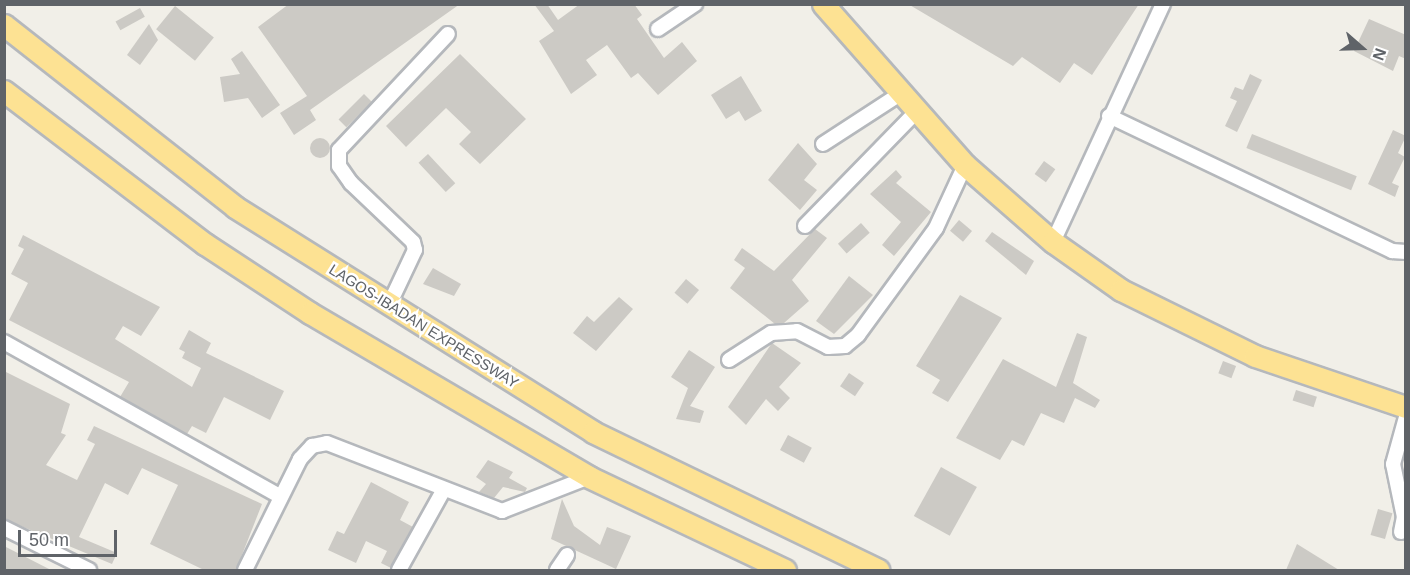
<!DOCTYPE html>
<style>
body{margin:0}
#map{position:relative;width:1410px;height:575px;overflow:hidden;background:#f1efe8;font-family:Helvetica,sans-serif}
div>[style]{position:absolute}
.building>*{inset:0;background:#cccac5;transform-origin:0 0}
.round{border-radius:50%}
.roads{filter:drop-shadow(2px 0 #b5b8bc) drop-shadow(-2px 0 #b5b8bc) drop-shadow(0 2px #b5b8bc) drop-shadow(0 -2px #b5b8bc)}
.minor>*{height:14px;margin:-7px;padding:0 7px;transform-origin:7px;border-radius:7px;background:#fff}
.highway>*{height:21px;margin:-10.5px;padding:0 10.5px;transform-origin:10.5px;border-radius:10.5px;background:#fde293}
span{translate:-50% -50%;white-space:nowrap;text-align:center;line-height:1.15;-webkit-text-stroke:5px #fff;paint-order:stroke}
.street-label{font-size:15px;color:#5f6368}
.frame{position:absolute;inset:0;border:6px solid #5f6368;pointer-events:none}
.north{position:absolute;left:1332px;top:18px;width:60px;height:60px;-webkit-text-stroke:4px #fff;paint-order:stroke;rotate:110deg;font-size:16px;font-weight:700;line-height:24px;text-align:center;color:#5f6368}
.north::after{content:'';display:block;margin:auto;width:21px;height:27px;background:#5f6368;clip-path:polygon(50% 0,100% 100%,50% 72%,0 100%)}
.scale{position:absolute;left:18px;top:530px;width:99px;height:27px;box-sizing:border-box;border:3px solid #5f6368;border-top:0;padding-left:8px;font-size:18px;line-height:21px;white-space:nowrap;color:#5f6368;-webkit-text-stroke:4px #fff;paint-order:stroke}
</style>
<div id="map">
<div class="building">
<i style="clip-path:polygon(289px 4px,460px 4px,310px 110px,316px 120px,294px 135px,280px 113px,307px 96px,258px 27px)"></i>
<i style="clip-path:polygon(534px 4px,547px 4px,558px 20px,580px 4px,634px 4px,642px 15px,637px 19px,664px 58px,682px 42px,697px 61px,658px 95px,638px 73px,631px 78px,607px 45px,586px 60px,597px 75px,571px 94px,539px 41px,554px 31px)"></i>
<i style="clip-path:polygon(908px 4px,1139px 4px,1092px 75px,1074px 63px,1060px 83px,1022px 57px,1013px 66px)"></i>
<i style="left:175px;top:6px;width:50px;height:30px;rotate:39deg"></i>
<i style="left:140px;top:8px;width:10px;height:28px;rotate:61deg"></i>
<i style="clip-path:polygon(1369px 19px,1406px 35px,1406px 59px,1399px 56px,1393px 71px,1354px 51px)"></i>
<i style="clip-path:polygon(149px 24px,158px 40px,140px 65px,127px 55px)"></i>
<i style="clip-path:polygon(242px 51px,280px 105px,262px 118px,248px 98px,224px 102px,220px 77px,240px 74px,231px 59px)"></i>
<i style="clip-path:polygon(460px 54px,526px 119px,480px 164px,459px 144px,471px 132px,446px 108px,406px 147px,386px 126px)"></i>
<i style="clip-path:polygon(1250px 74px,1262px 80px,1237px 132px,1225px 126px,1237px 101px,1230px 98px,1235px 87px,1243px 90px)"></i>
<i style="clip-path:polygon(741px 76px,762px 111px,745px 121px,739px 111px,726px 119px,711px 95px)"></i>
<i style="left:364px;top:94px;width:11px;height:36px;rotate:45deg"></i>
<i style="clip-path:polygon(1393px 130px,1406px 136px,1398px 153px,1405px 157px,1392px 183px,1399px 186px,1395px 197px,1368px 184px)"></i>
<i style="left:1252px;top:134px;width:113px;height:15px;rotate:22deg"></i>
<i class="round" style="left:310px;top:138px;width:20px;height:20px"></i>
<i style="clip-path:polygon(798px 143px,817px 164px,804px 180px,817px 190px,800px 210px,768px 180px)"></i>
<i style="left:428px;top:154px;width:40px;height:13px;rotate:47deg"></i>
<i style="left:1044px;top:161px;width:14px;height:16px;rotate:36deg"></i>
<i style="clip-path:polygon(896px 170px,902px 177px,896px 183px,931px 212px,894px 256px,882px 245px,901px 222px,870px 194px)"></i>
<i style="left:959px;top:220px;width:17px;height:14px;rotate:40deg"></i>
<i style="left:861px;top:223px;width:13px;height:31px;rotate:48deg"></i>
<i style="clip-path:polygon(815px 229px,827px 238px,792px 280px,809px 301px,784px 323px,775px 324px,730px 288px,745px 268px,734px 260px,742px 248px,774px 271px)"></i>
<i style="clip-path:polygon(992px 232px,1034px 261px,1026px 275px,985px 241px)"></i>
<i style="clip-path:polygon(23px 235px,160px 307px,141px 336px,123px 326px,115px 339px,192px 387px,201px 368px,182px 358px,185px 352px,179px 349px,189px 330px,211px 343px,206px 353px,284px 391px,270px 420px,224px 397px,206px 433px,192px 426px,187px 434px,120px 397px,129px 382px,9px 320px,28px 283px,11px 274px,24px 249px,18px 246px)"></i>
<i style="clip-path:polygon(433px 268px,461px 284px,454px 296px,423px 284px)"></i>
<i style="clip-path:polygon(849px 276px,873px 295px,834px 334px,816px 321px)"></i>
<i style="left:686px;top:279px;width:17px;height:18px;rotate:40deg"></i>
<i style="clip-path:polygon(960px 295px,1002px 318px,948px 402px,932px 393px,940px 380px,916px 366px)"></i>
<i style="clip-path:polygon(619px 297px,633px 309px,596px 351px,573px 333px,587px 316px,594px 322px)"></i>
<i style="clip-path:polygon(1077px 333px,1087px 337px,1073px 383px,1100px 400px,1095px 408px,1075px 398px,1064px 423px,1041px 413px,1024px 446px,1012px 440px,1000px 460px,956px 438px,1003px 359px,1056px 387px)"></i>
<i style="clip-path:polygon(772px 343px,801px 363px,779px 387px,790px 398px,778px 411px,766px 399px,746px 425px,728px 407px)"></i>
<i style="clip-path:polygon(689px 350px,715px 367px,690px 406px,704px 411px,700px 423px,676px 419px,688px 388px,671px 377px)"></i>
<i style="left:1223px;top:361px;width:14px;height:13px;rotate:21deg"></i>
<i style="clip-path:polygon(4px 371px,70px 404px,61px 433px,66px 435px,46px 465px,77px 480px,95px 444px,87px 440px,94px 426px,262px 504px,236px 570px,204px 570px,150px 544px,178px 485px,142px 468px,128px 495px,105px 483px,79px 537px,117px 553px,112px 564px,4px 519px)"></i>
<i style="left:849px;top:373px;width:18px;height:16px;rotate:34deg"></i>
<i style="left:1296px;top:390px;width:22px;height:11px;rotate:18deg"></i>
<i style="left:788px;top:435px;width:27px;height:17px;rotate:28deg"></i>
<i style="clip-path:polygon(488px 460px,513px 472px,509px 478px,527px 488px,525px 492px,503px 487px,494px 498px,479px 492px,486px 484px,476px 477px)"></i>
<i style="left:941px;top:467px;width:41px;height:56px;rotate:29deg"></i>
<i style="clip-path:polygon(371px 482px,409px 502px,400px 520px,413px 527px,391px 568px,381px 563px,387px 551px,366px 541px,356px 563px,328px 550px,337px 531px,344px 534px)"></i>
<i style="clip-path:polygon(562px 499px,574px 526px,600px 545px,607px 527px,631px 536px,616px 569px,551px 539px)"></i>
<i style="left:1378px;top:509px;width:15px;height:27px;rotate:16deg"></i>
<i style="clip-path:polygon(1297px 544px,1339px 570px,1286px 570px)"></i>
<i style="clip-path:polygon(4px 546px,51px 570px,4px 570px)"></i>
</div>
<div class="roads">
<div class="minor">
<i style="left:658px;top:29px;width:45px;rotate:-34deg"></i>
<i style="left:1109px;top:116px;width:314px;rotate:25.5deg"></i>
<i style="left:1392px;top:251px;width:14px;rotate:4deg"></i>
<i style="left:823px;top:144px;width:92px;rotate:-33deg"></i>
<i style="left:805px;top:226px;width:159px;rotate:-45.8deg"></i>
<i style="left:1053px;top:242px;width:262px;rotate:-65.2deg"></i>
<i style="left:389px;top:305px;width:61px;rotate:-64.7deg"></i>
<i style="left:415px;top:250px;width:8px;rotate:-104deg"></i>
<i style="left:413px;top:242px;width:86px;rotate:-136.4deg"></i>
<i style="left:351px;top:183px;width:21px;rotate:-125deg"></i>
<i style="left:339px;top:166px;width:16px;rotate:-90deg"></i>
<i style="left:339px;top:150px;width:159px;rotate:-46.8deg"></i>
<i style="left:4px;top:342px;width:317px;rotate:29.2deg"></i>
<i style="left:729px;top:360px;width:50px;rotate:-32.7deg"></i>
<i style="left:771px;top:333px;width:26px;rotate:-4deg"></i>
<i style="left:797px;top:331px;width:35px;rotate:27deg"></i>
<i style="left:828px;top:347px;width:17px;rotate:-3deg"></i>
<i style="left:845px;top:346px;width:17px;rotate:-40deg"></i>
<i style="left:858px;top:335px;width:132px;rotate:-53.9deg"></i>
<i style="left:936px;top:228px;width:69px;rotate:-65.3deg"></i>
<i style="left:4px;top:528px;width:95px;rotate:26.3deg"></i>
<i style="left:1401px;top:532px;width:15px;rotate:-79deg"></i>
<i style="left:1404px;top:517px;width:54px;rotate:-101.7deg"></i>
<i style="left:1393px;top:464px;width:49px;rotate:-74.5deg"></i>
<i style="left:245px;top:570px;width:124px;rotate:-63.6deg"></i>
<i style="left:300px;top:459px;width:18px;rotate:-47deg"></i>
<i style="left:312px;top:446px;width:15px;rotate:-11deg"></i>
<i style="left:327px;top:443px;width:188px;rotate:21.2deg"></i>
<i style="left:502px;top:511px;width:93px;rotate:-21.3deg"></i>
<i style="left:399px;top:570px;width:90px;rotate:-60.9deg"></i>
<i style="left:557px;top:570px;width:18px;rotate:-56deg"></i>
</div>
<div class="highway">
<i style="left:823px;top:4px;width:215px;rotate:48.6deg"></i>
<i style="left:965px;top:165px;width:117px;rotate:41.2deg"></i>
<i style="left:1053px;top:242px;width:83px;rotate:35.2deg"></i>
<i style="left:1121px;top:290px;width:149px;rotate:26.2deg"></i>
<i style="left:1255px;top:356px;width:159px;rotate:18.7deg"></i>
<i style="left:4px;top:25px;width:294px;rotate:38.2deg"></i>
<i style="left:235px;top:207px;width:423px;rotate:32.1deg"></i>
<i style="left:593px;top:432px;width:317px;rotate:25.8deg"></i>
<i style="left:4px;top:91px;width:253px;rotate:37.3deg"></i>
<i style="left:205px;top:244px;width:126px;rotate:33.3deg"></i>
<i style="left:310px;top:313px;width:324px;rotate:30.4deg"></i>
<i style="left:589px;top:477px;width:217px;rotate:25.4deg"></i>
</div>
</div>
<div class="street-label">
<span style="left:424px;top:326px;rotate:32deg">LAGOS-IBADAN EXPRESSWAY</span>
</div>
<div class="frame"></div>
<div class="north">N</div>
<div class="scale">50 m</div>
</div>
